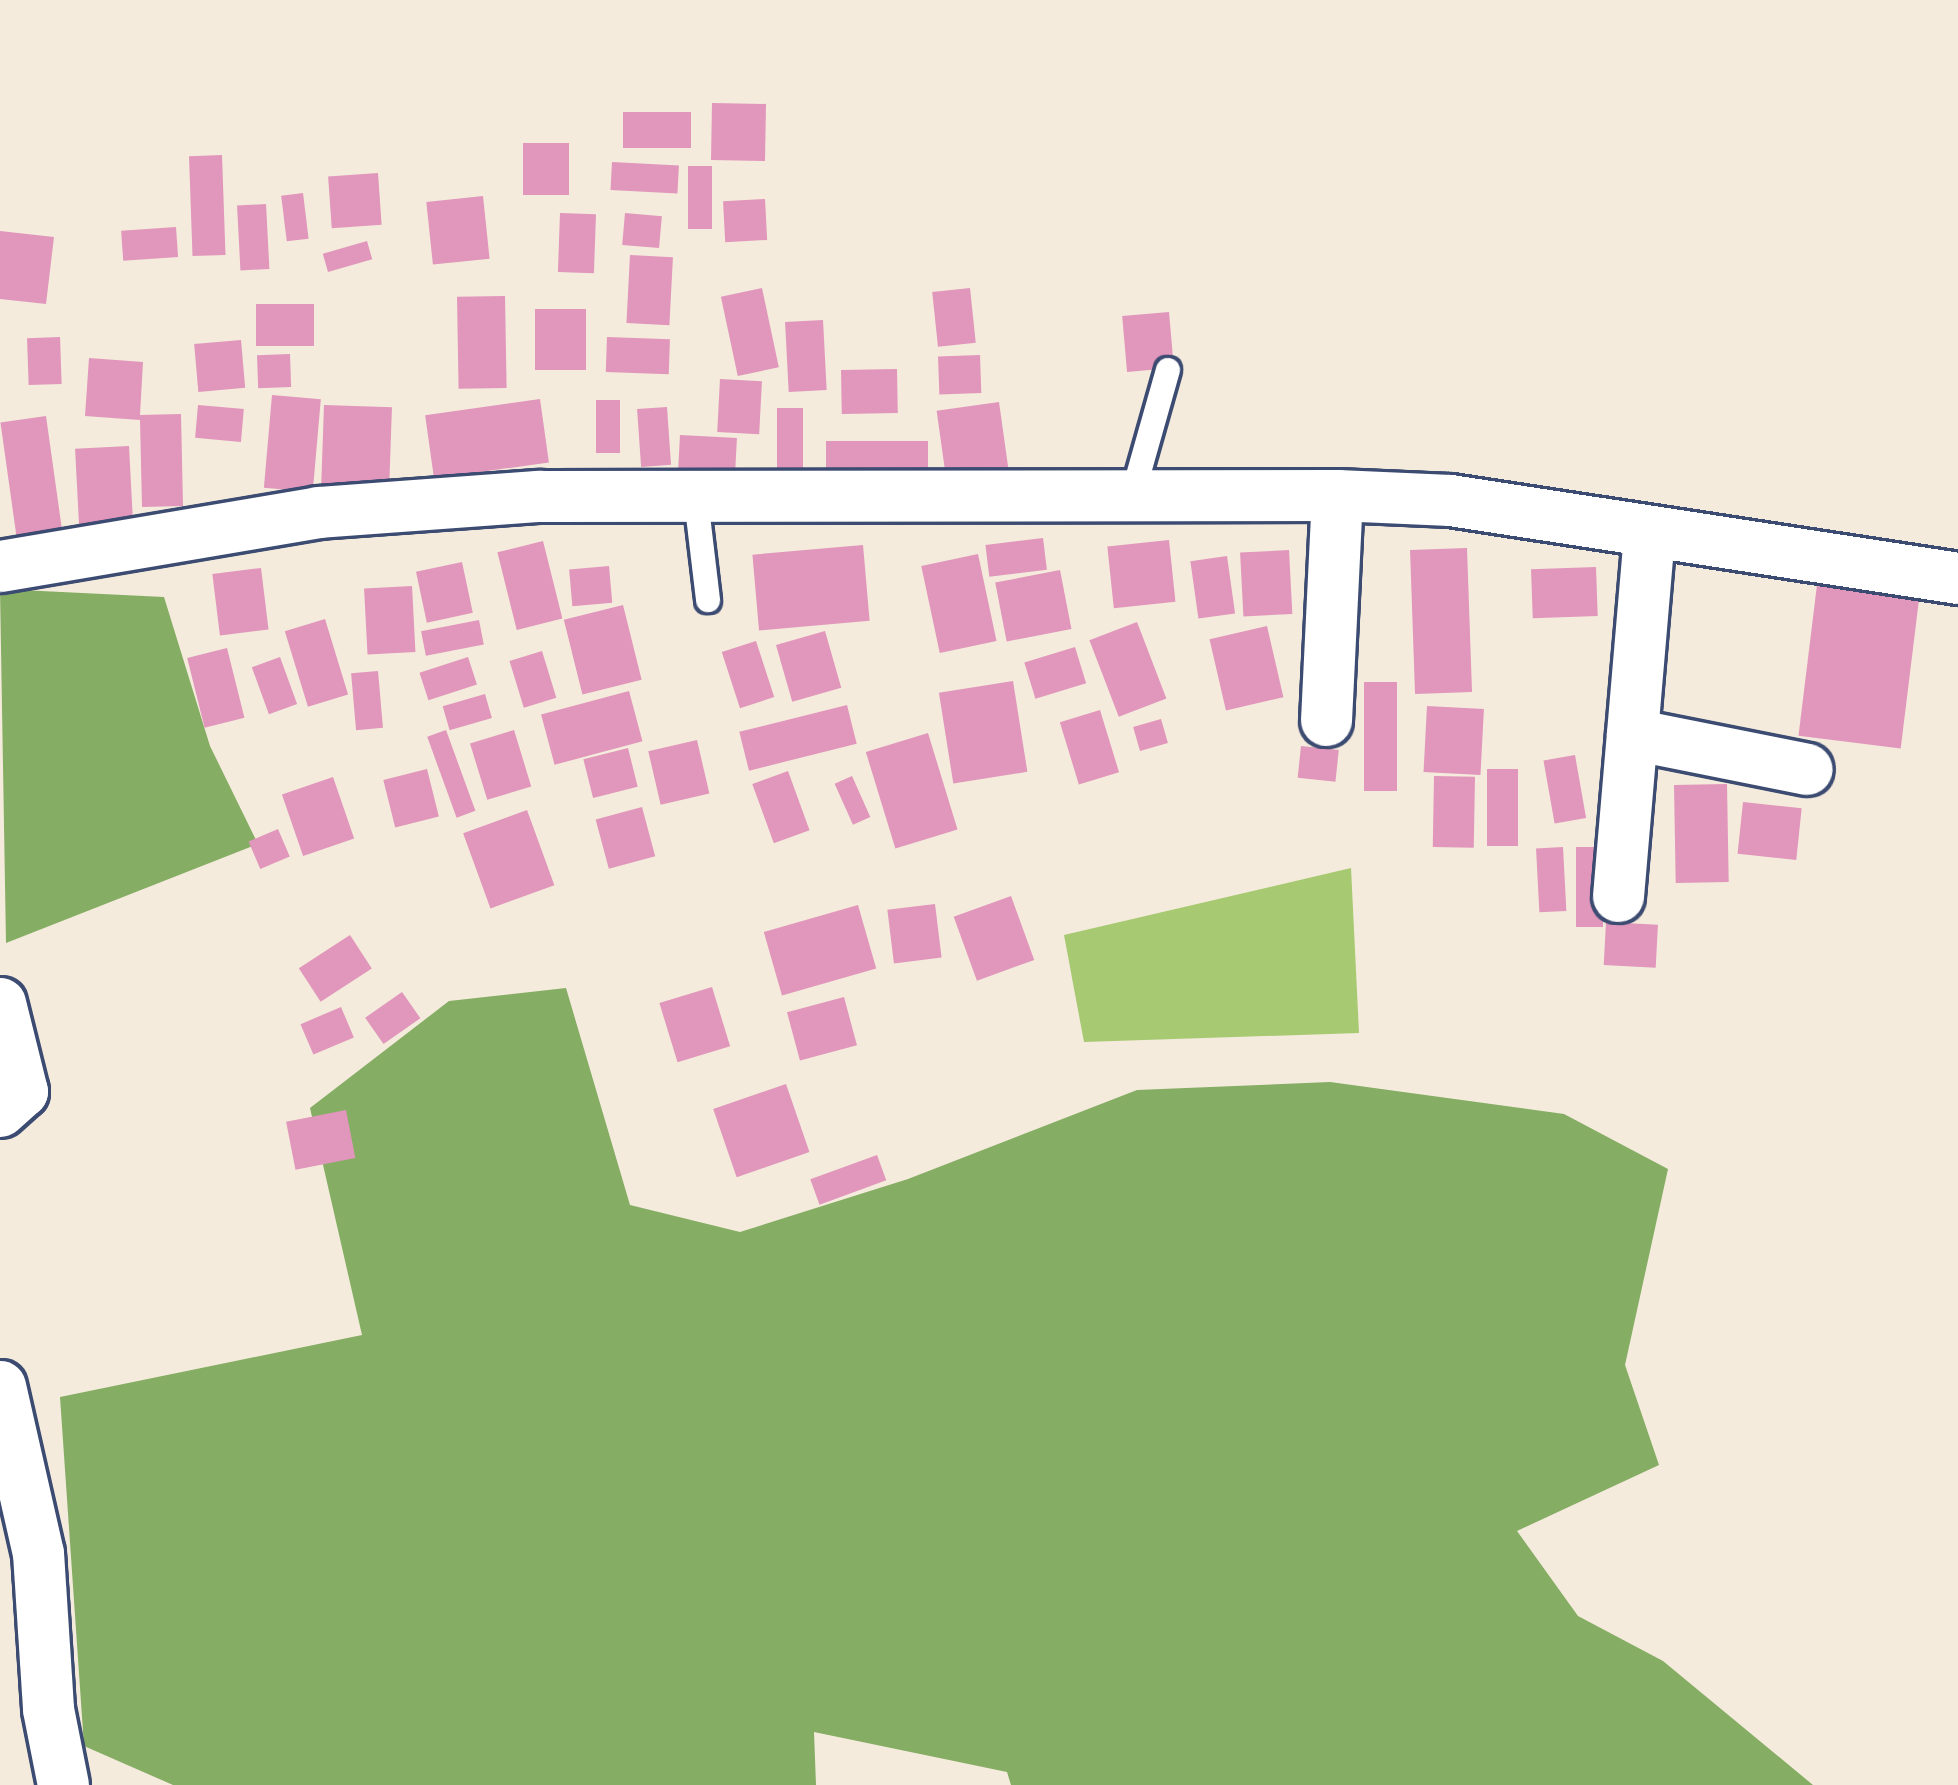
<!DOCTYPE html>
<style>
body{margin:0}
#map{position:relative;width:1958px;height:1785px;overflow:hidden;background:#f4ebdc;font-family:"Gochi Hand",sans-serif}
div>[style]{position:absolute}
.green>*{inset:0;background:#a7c972}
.forest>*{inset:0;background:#85ad64}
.building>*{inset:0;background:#e196bb;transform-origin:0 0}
.roads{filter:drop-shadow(3px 0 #3c4b71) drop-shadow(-3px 0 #3c4b71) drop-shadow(0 3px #3c4b71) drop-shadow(0 -3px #3c4b71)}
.lane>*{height:24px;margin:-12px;padding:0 12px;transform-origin:12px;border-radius:12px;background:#fff}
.street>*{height:51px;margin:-25.5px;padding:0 25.5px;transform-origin:25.5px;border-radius:25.5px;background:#fff}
span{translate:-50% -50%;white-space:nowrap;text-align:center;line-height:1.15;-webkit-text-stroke:9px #f6f6f2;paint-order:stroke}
</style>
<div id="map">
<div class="green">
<i style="clip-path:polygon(1351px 868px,1359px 1033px,1084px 1042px,1064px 935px)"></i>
</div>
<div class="forest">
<i style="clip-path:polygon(0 589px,164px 597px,210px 746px,258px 844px,6px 943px)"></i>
<i style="clip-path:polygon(566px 988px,630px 1205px,740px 1232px,908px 1179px,1137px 1090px,1330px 1082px,1564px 1114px,1668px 1169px,1625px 1365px,1659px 1465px,1517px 1531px,1578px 1616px,1663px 1661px,1813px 1785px,1011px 1785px,1007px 1772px,814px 1732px,816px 1785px,173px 1785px,84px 1746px,60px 1397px,362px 1335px,310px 1108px,449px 1001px)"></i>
</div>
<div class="building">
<i style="left:712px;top:103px;width:54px;height:57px;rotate:1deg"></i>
<i style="left:623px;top:112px;width:68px;height:36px"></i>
<i style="left:523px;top:143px;width:46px;height:52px"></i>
<i style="left:222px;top:155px;width:100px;height:33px;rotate:88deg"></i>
<i style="left:612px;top:162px;width:67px;height:28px;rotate:3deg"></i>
<i style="left:712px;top:166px;width:63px;height:24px;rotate:90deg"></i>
<i style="left:378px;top:173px;width:52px;height:50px;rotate:86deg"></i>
<i style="left:303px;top:193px;width:46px;height:22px;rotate:83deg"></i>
<i style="left:483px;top:196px;width:63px;height:57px;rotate:84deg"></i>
<i style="left:765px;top:199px;width:41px;height:42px;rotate:87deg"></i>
<i style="left:266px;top:204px;width:65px;height:29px;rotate:87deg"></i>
<i style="left:560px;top:213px;width:36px;height:59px;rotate:2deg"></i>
<i style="left:625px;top:213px;width:37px;height:32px;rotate:5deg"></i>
<i style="left:176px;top:227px;width:30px;height:55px;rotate:86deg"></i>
<i style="clip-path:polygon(0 231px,54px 237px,46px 304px,0 299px)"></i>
<i style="left:367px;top:241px;width:19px;height:46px;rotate:74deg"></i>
<i style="left:630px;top:255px;width:43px;height:68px;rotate:3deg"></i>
<i style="left:762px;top:288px;width:81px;height:42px;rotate:78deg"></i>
<i style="left:970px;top:288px;width:55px;height:38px;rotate:84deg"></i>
<i style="left:505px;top:296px;width:92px;height:48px;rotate:89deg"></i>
<i style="left:256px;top:304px;width:58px;height:42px"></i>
<i style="left:586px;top:309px;width:61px;height:51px;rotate:90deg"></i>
<i style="left:1169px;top:312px;width:56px;height:47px;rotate:85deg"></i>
<i style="left:823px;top:320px;width:70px;height:38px;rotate:87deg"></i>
<i style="left:60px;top:337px;width:47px;height:33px;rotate:88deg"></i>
<i style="left:607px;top:337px;width:63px;height:35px;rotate:2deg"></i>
<i style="left:241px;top:340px;width:48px;height:47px;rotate:85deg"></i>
<i style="left:290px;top:354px;width:33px;height:33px;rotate:88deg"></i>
<i style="left:980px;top:355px;width:38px;height:42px;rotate:88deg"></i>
<i style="clip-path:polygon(89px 358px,143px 362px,140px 415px,181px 414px,183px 506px,142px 507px,140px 420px,85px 416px)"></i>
<i style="left:897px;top:369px;width:44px;height:56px;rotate:89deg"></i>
<i style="left:720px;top:379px;width:42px;height:53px;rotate:3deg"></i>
<i style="left:272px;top:395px;width:49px;height:93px;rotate:5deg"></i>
<i style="left:540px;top:399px;width:64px;height:116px;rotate:82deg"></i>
<i style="left:596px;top:400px;width:24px;height:53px"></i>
<i style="left:999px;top:402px;width:71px;height:63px;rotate:82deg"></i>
<i style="left:198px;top:405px;width:46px;height:33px;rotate:5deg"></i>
<i style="left:324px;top:405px;width:68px;height:88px;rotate:2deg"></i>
<i style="left:667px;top:407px;width:58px;height:30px;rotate:86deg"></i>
<i style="left:777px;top:408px;width:26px;height:81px"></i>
<i style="left:46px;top:416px;width:126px;height:46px;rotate:82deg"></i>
<i style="left:680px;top:435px;width:57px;height:44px;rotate:3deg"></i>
<i style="left:826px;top:441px;width:102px;height:43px"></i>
<i style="left:129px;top:446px;width:83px;height:54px;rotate:87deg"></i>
<i style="left:1043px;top:538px;width:32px;height:58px;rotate:83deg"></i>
<i style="left:1169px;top:540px;width:62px;height:62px;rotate:84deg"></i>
<i style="left:543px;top:541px;width:80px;height:47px;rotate:76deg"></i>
<i style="left:863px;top:545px;width:76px;height:111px;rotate:85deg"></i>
<i style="left:1467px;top:548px;width:144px;height:57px;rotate:88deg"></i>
<i style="left:1289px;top:550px;width:64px;height:49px;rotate:87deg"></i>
<i style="left:978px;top:554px;width:89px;height:58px;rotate:78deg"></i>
<i style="left:1227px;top:556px;width:58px;height:37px;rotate:82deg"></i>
<i style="left:462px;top:562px;width:52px;height:47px;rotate:78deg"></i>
<i style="left:609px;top:566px;width:37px;height:40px;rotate:85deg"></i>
<i style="left:1596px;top:567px;width:49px;height:65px;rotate:88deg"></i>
<i style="left:261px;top:568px;width:62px;height:49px;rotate:83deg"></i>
<i style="left:1060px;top:570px;width:60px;height:66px;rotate:79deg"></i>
<i style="left:1817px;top:585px;width:103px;height:152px;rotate:7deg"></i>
<i style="left:412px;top:586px;width:66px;height:48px;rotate:87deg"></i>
<i style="left:623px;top:605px;width:77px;height:61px;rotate:76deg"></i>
<i style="left:325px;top:619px;width:79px;height:42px;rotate:73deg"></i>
<i style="left:479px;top:620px;width:25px;height:59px;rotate:79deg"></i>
<i style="left:1137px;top:622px;width:82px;height:51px;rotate:69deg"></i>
<i style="left:1267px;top:626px;width:73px;height:59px;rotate:77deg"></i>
<i style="left:825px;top:631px;width:59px;height:51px;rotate:74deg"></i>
<i style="left:756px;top:641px;width:59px;height:36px;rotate:72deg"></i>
<i style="left:1075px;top:647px;width:38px;height:53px;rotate:73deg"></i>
<i style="left:227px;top:648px;width:72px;height:41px;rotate:76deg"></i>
<i style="left:542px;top:651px;width:49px;height:34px;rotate:73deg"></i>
<i style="left:280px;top:657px;width:50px;height:30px;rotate:70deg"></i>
<i style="left:468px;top:657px;width:29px;height:51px;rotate:72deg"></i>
<i style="left:378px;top:671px;width:57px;height:27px;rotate:85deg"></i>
<i style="left:1013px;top:681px;width:92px;height:75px;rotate:81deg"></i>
<i style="left:1364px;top:682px;width:33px;height:109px"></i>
<i style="left:629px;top:691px;width:52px;height:91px;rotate:75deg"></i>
<i style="left:485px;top:694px;width:25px;height:44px;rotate:74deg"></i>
<i style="left:847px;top:705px;width:40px;height:111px;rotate:76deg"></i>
<i style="left:1427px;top:706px;width:57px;height:66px;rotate:3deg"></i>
<i style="left:1100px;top:710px;width:65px;height:42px;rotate:73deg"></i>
<i style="left:1161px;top:719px;width:25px;height:29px;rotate:74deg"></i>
<i style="left:446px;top:730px;width:86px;height:20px;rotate:70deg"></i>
<i style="left:514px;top:730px;width:59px;height:46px;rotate:73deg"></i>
<i style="left:928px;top:733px;width:101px;height:65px;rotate:73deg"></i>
<i style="left:697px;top:740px;width:55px;height:50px;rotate:77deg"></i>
<i style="left:1301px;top:746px;width:38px;height:32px;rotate:6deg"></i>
<i style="left:628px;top:748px;width:40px;height:46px;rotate:76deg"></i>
<i style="left:1575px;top:755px;width:64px;height:32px;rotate:80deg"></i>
<i style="left:427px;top:769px;width:49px;height:45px;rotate:76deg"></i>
<i style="left:1487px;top:769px;width:31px;height:77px"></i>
<i style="left:788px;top:771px;width:63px;height:38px;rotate:70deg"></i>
<i style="left:852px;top:776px;width:45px;height:19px;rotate:66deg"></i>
<i style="left:1434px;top:776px;width:41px;height:71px;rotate:1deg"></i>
<i style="left:333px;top:777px;width:65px;height:54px;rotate:71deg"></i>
<i style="left:1727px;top:784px;width:98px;height:53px;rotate:89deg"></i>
<i style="left:1743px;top:802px;width:59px;height:52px;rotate:6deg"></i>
<i style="left:642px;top:807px;width:51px;height:48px;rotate:75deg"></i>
<i style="left:527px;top:810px;width:80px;height:68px;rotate:70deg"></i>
<i style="left:278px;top:829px;width:30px;height:32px;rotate:67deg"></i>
<i style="left:1563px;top:847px;width:64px;height:27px;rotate:87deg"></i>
<i style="left:1576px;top:847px;width:27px;height:80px"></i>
<i style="left:1011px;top:896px;width:68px;height:61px;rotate:70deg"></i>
<i style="left:935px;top:904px;width:54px;height:48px;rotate:83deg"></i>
<i style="left:858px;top:905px;width:66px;height:98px;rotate:74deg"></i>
<i style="left:1606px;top:922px;width:52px;height:43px;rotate:3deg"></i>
<i style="left:350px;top:935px;width:40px;height:61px;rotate:57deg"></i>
<i style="left:712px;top:987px;width:62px;height:55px;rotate:73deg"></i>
<i style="left:402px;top:992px;width:32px;height:45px;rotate:55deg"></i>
<i style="left:844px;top:997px;width:50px;height:59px;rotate:75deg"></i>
<i style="left:341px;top:1007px;width:33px;height:44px;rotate:67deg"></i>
<i style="left:786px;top:1084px;width:72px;height:77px;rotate:71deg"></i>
<i style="left:346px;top:1110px;width:49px;height:61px;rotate:79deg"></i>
<i style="left:877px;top:1155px;width:27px;height:71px;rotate:70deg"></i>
</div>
<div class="roads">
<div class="lane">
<i style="left:1132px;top:497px;width:132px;rotate:-74.2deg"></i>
<i style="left:696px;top:499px;width:102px;rotate:83.2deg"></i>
</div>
<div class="street">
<i style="left:0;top:566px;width:323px;rotate:-9.6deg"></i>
<i style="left:318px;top:512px;width:221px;rotate:-4.2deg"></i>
<i style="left:538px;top:496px;width:799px;rotate:-0.07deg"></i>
<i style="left:1337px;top:495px;width:113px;rotate:2.5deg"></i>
<i style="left:1450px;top:500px;width:514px;rotate:8.73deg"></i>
<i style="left:1326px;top:720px;width:225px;rotate:-87.2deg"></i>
<i style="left:1632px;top:734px;width:178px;rotate:11.3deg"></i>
<i style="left:1618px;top:896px;width:364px;rotate:-85.1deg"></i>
<i style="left:0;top:1003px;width:91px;rotate:76deg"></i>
<i style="left:22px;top:1091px;width:30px;rotate:138deg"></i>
<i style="left:0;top:1386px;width:171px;rotate:77.2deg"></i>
<i style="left:38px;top:1553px;width:156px;rotate:86.3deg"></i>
<i style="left:48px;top:1709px;width:77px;rotate:78.8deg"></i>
</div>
</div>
</div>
